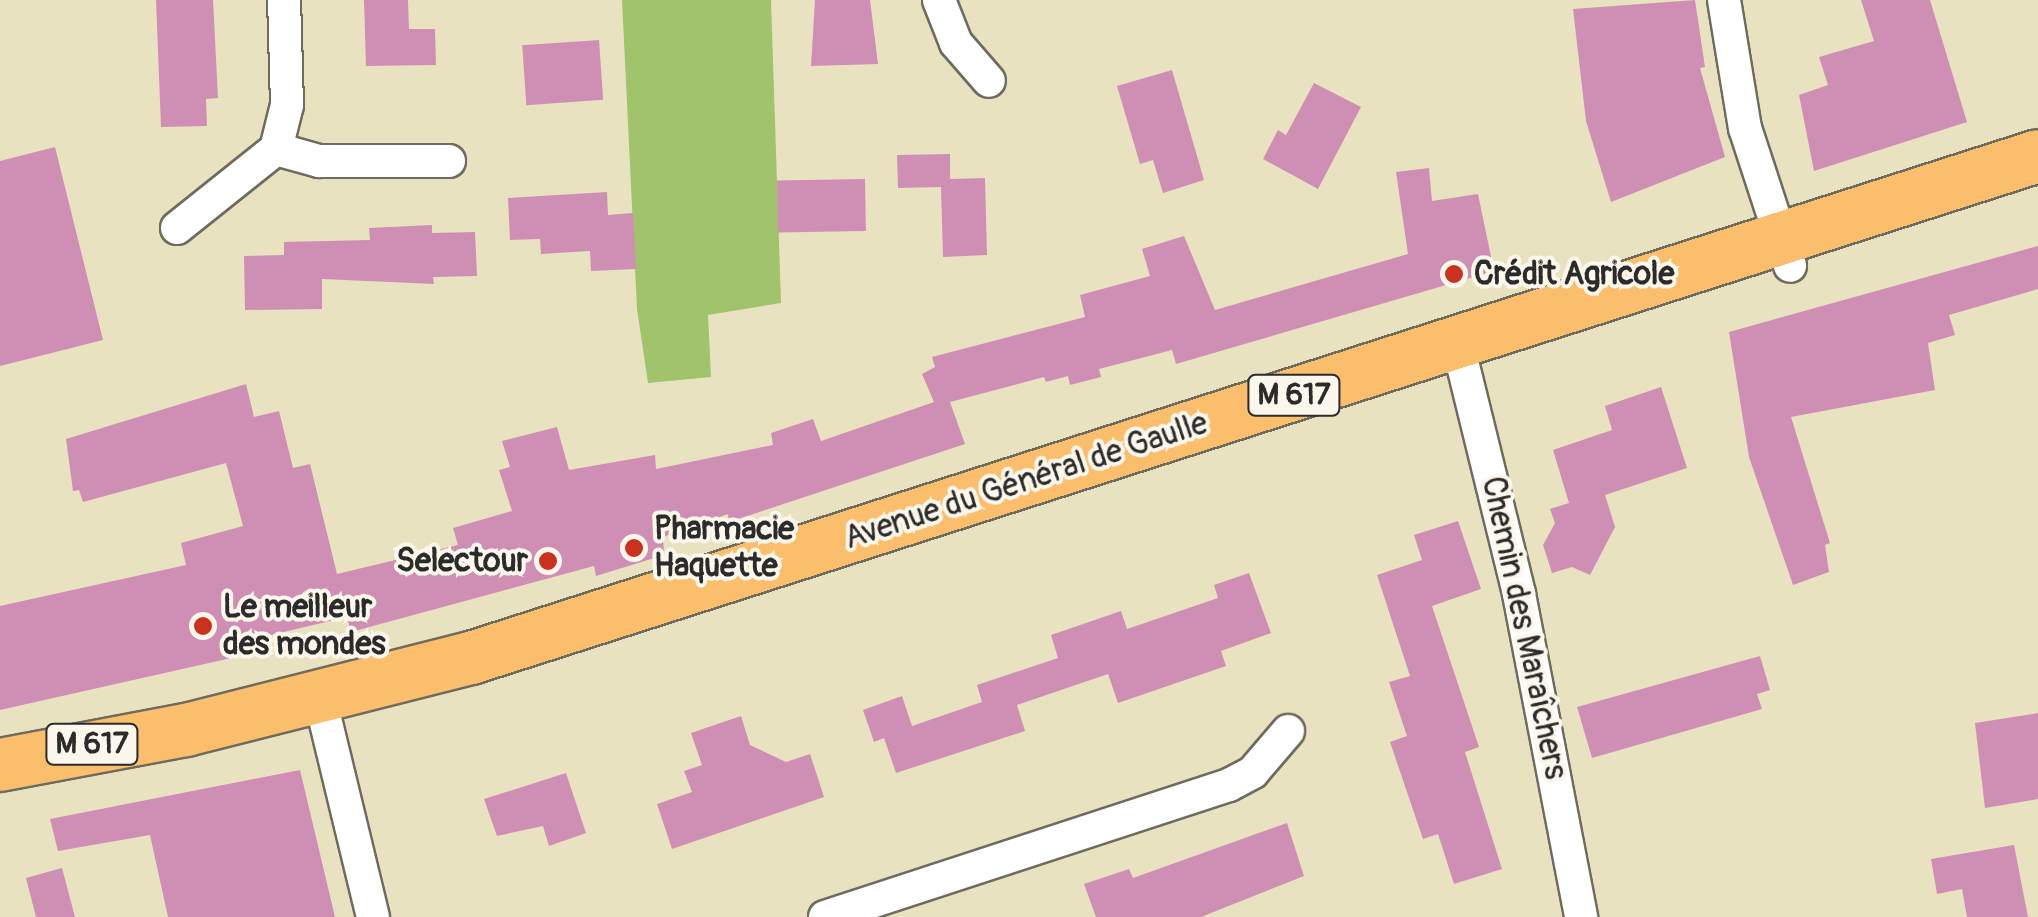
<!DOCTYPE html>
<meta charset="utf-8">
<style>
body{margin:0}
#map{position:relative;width:2038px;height:917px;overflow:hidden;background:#e9e2c0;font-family:Pangolin,sans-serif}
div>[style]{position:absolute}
.green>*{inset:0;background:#a1c36c}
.building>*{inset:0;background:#cf8fb4;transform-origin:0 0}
.roads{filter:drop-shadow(2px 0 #6e6b5f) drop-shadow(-2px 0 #6e6b5f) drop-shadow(0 2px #6e6b5f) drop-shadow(0 -2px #6e6b5f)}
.minor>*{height:32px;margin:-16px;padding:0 16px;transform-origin:16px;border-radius:16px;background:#fff}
.primary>*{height:52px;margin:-26px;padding:0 26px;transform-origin:26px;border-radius:26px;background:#fabe6d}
.dots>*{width:28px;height:28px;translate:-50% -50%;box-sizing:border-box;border:5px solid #fbf7ec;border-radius:50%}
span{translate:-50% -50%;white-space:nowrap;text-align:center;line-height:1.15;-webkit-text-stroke:8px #fbf7ec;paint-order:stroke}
.shield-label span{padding:2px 8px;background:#fbf7ec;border:2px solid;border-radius:8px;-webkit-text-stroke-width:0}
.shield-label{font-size:30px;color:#2b2b2b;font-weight:700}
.poi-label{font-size:32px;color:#2b2b2b;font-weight:700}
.left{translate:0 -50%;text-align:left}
.right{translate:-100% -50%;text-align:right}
.street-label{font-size:32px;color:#2b2b2b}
</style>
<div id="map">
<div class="green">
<i style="clip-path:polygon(622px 0,771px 0,781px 303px,708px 315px,711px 377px,648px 383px,637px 309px)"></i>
</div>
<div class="building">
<i style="clip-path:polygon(156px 0,213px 0,218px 98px,206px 99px,207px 126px,161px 127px)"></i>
<i style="clip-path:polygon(364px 0,408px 0,409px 29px,435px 29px,436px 65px,366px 66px)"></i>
<i style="clip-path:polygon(815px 0,870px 0,878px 64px,811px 66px)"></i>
<i style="clip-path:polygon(1695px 0,1705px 67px,1700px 68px,1725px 157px,1611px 202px,1586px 121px,1573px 9px)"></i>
<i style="clip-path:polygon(1861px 0,1930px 0,1967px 122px,1814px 171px,1799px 95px,1828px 85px,1819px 57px,1874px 41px)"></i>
<i style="left:599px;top:40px;width:60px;height:77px;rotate:86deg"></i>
<i style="clip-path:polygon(1172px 70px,1204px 180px,1163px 193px,1153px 160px,1140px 164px,1117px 86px)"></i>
<i style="clip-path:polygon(1314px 83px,1361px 107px,1318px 189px,1263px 159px,1278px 130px,1286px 135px)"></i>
<i style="clip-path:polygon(55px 147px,103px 340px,0 366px,0 161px)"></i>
<i style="clip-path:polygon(950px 154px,950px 179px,985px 178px,987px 255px,943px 257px,941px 187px,898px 188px,897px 155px)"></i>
<i style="clip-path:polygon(1429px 168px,1432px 201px,1478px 194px,1494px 271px,1176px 364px,1172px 350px,1099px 369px,1101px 377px,1070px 385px,1068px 376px,1046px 382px,1044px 377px,950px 402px,965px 444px,729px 522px,728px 514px,663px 537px,664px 555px,596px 576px,594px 566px,351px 632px,347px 617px,245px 641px,249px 654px,0 710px,0 606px,186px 565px,181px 543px,243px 526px,226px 463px,83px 502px,79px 490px,73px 491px,66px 439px,246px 384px,254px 417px,279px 411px,293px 468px,310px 464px,337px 574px,458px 545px,453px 528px,512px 511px,499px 470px,510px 467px,502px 441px,557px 427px,569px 470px,655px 455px,656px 469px,773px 445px,771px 433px,813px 419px,821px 441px,934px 402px,922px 374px,935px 367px,932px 357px,1085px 317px,1080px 295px,1150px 276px,1142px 249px,1184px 236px,1215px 310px,1408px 254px,1396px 172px)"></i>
<i style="left:865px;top:179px;width:52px;height:88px;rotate:89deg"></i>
<i style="clip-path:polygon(607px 192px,608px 215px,633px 213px,636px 269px,591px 271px,590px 251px,541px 254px,540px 239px,510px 240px,508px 198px)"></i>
<i style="clip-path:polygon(432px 225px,432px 233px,475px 232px,477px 276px,433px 277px,434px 284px,322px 279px,322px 309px,245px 310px,244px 256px,284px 255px,284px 242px,370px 240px,369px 228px)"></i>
<i style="clip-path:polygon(2038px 246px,2038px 289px,1949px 315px,1955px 335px,1928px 343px,1935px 390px,1791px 417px,1830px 543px,1825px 545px,1829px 572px,1793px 585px,1749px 457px,1729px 332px)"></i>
<i style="clip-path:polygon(1661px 387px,1687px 468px,1605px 495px,1615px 527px,1590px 575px,1572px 567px,1552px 573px,1543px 545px,1555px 523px,1550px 509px,1569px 503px,1553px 450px,1612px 430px,1605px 406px)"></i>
<i style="clip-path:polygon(1458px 521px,1481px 589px,1432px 606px,1479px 747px,1465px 752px,1502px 869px,1454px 884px,1438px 834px,1423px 839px,1390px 742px,1407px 736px,1389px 682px,1410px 676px,1377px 575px,1422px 560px,1414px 535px)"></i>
<i style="clip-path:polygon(1249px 573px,1271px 633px,1221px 651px,1226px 666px,1118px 703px,1108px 674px,1017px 705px,1025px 731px,896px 773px,884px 738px,874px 742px,863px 710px,902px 696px,912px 726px,982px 702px,977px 685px,1058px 658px,1051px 635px,1121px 611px,1127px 629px,1218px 598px,1214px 585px)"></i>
<i style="clip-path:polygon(1760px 656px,1770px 690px,1757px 694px,1762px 709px,1592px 758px,1577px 707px)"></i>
<i style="clip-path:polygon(2038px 713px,2038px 799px,1985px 808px,1975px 723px)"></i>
<i style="clip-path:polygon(741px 716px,750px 745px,786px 762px,810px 754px,824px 797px,672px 849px,657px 804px,692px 792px,684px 771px,702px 765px,691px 733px)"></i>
<i style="clip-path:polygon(300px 770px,335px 917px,168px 917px,150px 835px,58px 851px,50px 819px)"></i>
<i style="clip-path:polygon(566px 773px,586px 833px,549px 846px,543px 826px,497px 836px,484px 799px)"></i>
<i style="clip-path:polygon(1287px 823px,1304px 876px,1201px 917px,1096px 917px,1084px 884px,1129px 869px,1133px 878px)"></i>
<i style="clip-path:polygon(2014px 845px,2028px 917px,1967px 917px,1962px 889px,1937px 894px,1931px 859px)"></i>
<i style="clip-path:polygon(62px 868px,75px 917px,36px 917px,26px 878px)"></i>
</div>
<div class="roads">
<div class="minor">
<i style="left:939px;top:0;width:46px;rotate:68.4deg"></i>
<i style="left:956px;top:43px;width:50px;rotate:49deg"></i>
<i style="left:1724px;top:0;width:130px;rotate:80.7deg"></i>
<i style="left:1745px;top:128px;width:145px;rotate:71.9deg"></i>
<i style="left:276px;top:149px;width:45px;rotate:15.6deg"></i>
<i style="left:319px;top:161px;width:130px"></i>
<i style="left:177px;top:228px;width:127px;rotate:-38.6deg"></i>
<i style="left:276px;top:149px;width:45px;rotate:-76deg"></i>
<i style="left:287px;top:105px;width:105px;rotate:-91.6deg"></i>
<i style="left:1457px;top:341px;width:260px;rotate:76.2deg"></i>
<i style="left:1519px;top:594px;width:329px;rotate:79.1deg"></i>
<i style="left:320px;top:698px;width:225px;rotate:76.4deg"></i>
<i style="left:825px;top:917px;width:425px;rotate:-18.1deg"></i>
<i style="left:1229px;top:785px;width:27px;rotate:-28deg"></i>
<i style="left:1253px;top:772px;width:54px;rotate:-49.5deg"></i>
</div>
<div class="primary">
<i style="left:0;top:765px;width:189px;rotate:-10.7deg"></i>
<i style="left:186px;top:730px;width:294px;rotate:-14.2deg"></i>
<i style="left:471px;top:658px;width:1645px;rotate:-17.76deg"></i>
</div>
</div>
<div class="dots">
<i style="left:1454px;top:274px;background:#c8321e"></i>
<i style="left:634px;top:548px;background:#c8321e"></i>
<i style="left:548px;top:561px;background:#c8321e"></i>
<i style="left:203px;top:626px;background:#c8321e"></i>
</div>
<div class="shield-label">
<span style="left:1294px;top:395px">M 617</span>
<span style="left:92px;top:744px">M 617</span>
</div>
<div class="poi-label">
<span class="left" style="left:1474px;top:274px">Crédit Agricole</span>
<span class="left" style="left:654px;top:548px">Pharmacie<br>Haquette</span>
<span class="right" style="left:528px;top:561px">Selectour</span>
<span class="left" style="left:223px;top:626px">Le meilleur<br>des mondes</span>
</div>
<div class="street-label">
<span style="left:1026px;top:481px;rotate:-18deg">Avenue du Général de Gaulle</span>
<span style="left:1524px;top:628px;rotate:78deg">Chemin des Maraîchers</span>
</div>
</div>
